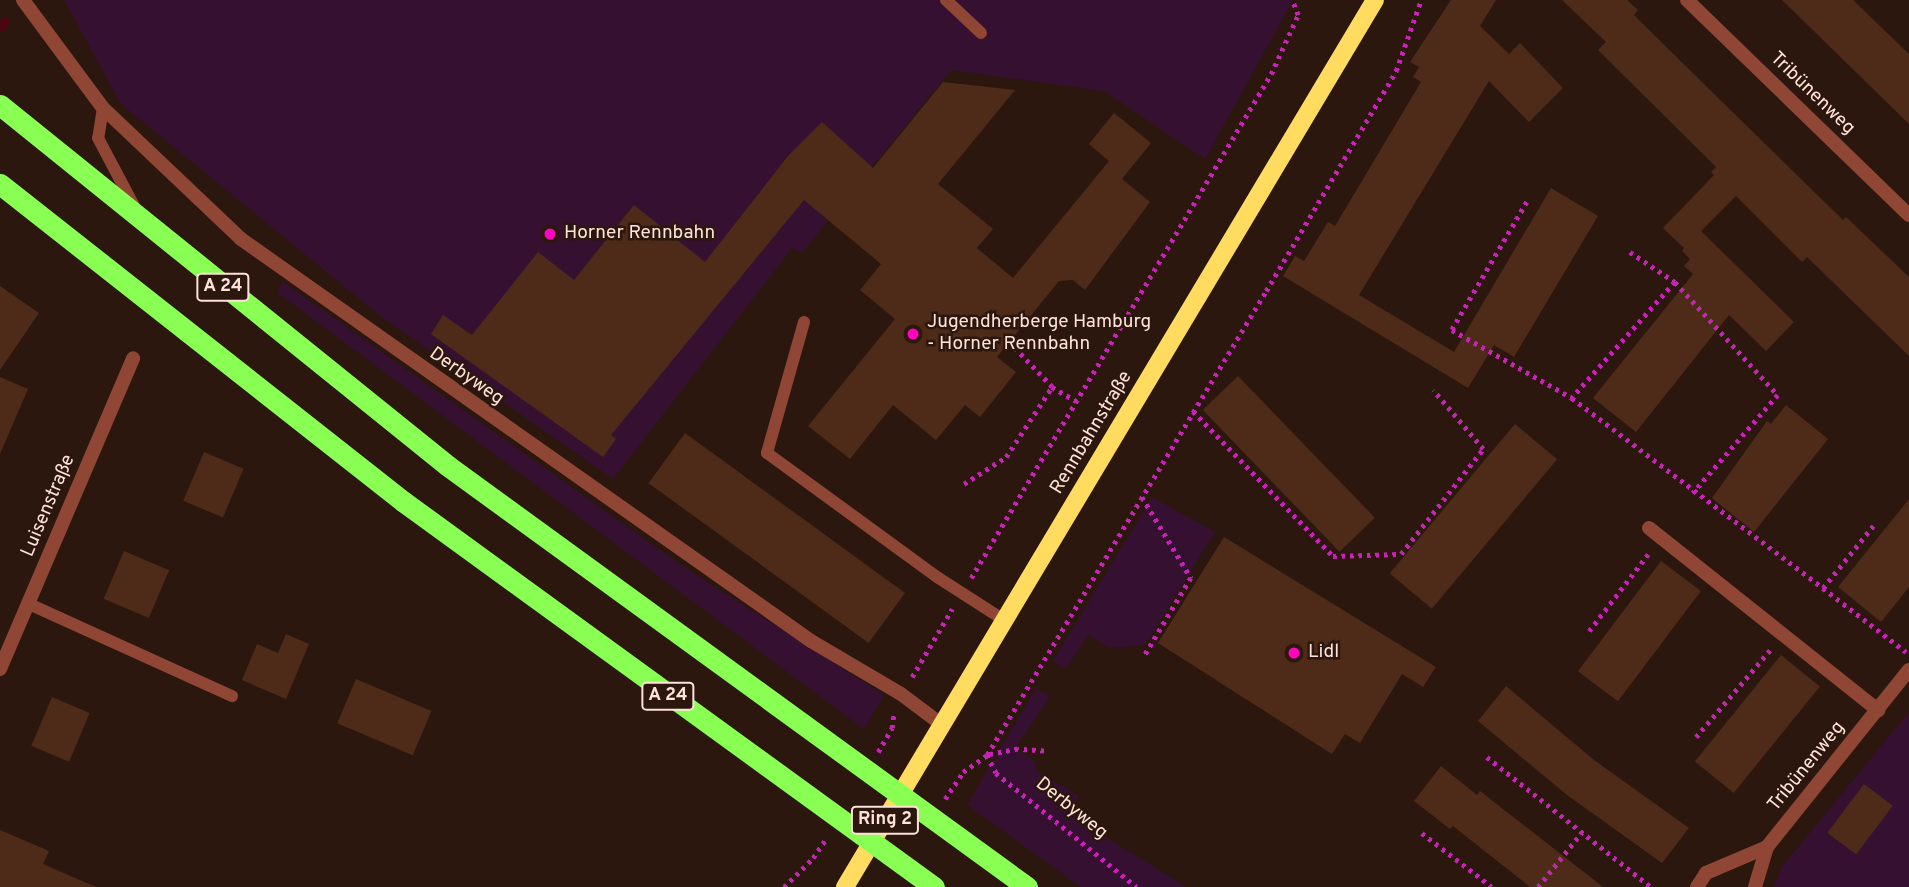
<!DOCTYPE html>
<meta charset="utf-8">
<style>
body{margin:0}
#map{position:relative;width:1909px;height:887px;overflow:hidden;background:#2b170e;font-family:Overpass,sans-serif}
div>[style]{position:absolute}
.green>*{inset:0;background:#361031}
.stream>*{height:9px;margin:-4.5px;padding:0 4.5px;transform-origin:4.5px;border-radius:4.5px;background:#4d0514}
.building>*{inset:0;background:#4e2b18;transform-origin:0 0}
.path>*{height:4.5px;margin-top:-2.25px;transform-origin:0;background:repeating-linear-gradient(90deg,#c823b8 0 3.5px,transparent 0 8.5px)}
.service>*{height:12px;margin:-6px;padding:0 6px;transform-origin:6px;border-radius:6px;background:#8f4634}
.minor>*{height:14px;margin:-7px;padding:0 7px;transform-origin:7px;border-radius:7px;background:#8f4634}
.primary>*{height:18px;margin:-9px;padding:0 9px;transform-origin:9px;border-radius:9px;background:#ffdc5f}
.motorway>*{height:21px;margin:-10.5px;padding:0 10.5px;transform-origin:10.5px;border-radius:10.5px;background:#8aff53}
.dots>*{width:19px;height:19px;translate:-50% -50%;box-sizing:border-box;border:4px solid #2b170e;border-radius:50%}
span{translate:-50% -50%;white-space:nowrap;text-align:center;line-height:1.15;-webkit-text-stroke:5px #2b170e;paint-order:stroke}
.shield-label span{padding:2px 5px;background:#2b170e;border:2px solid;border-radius:5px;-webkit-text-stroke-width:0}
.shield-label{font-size:18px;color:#ffe2d8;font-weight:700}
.street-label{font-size:19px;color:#ffe2d8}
.poi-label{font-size:19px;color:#ffe2d8}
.left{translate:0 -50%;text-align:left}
</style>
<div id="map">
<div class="green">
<i style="clip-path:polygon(64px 0,1293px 0,1205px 159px,1104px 91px,951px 70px,802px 253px,792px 248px,613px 479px,383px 318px,121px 104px)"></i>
<i style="clip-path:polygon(282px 281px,681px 565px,884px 695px,864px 729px,278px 293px)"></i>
<i style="clip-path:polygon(1152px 497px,1215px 532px,1145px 645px,1109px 648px,1088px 635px,1066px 669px,1053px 661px)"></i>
<i style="clip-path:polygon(1036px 688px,1050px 697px,1015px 749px,1034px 760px,1037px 771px,1079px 796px,1069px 814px,1186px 887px,1081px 887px,967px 805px)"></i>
<i style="clip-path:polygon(1909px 712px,1909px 887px,1774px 887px,1781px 868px)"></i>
</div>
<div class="stream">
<i style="left:0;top:27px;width:8px;rotate:-50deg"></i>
</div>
<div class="building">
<i style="clip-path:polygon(1451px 0,1496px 0,1480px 26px,1509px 54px,1520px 43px,1563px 88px,1529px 122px,1489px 81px,1359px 295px,1454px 352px,1551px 188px,1598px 216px,1514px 357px,1494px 345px,1468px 388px,1283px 276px,1295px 256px,1304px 261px,1328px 222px,1335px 226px,1347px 206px,1421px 82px,1413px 77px,1419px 67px,1410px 62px)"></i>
<i style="clip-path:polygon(1562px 0,1627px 0,1638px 10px,1634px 15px,1707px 87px,1843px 220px,1846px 217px,1909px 277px,1909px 356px,1807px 257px,1802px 262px,1736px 196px,1701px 231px,1794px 322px,1766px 351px,1729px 315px,1636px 432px,1593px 398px,1693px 274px,1684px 266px,1690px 259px,1682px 251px,1684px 248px,1663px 228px,1714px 175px,1711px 172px,1716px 167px,1598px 50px,1606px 42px)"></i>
<i style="clip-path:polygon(1782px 0,1853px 0,1909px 54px,1909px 124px)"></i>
<i style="clip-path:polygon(943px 82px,1015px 90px,938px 184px,993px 229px,977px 248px,1013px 278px,1109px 161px,1089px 144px,1114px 113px,1151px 143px,1122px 179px,1150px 202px,1085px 290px,1073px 280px,1059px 281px,997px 357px,1016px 372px,980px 417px,965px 405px,936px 440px,893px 405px,850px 459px,808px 426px,895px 319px,860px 290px,881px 264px,804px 200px,611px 435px,616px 439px,603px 457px,431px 334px,443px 315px,472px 335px,538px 252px,574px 280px,634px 205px,705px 262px,788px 156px,822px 122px,873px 168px)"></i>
<i style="clip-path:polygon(0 286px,39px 313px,0 370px)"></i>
<i style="left:1238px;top:376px;width:197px;height:49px;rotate:46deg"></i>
<i style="clip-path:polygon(0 377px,28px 389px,0 454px)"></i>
<i style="clip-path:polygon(1786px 405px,1828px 439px,1754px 532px,1712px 498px,1767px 421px,1771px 424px)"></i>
<i style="left:1515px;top:424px;width:55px;height:195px;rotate:40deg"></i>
<i style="left:685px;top:433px;width:272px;height:62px;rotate:36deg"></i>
<i style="left:204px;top:452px;width:43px;height:53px;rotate:23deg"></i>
<i style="clip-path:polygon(1909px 499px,1909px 587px,1881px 622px,1838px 587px)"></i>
<i style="clip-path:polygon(1224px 537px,1436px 667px,1423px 687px,1402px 674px,1360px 743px,1345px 734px,1332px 754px,1158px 643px)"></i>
<i style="left:124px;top:551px;width:49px;height:52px;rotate:23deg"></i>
<i style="left:1661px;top:561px;width:50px;height:138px;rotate:37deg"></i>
<i style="clip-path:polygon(286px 634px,309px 644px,286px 699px,242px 680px,257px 644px,278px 653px)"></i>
<i style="left:1781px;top:655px;width:50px;height:137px;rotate:39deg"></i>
<i style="left:356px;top:679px;width:82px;height:48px;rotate:23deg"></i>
<i style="clip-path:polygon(1506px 686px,1594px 760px,1689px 828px,1662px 863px,1567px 795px,1478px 721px)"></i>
<i style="left:52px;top:697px;width:41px;height:53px;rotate:23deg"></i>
<i style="clip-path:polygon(1441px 766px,1477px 795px,1480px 791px,1603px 887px,1530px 887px,1453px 826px,1450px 829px,1414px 801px)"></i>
<i style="left:1864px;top:784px;width:36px;height:61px;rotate:37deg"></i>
<i style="clip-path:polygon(0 830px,49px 851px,43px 864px,96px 887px,0 887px)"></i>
</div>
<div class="path">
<i style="left:1527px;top:202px;width:148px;rotate:120.4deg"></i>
<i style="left:1452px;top:330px;width:138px;rotate:29.5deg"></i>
<i style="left:1630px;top:252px;width:54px;rotate:33.7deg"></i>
<i style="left:1675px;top:282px;width:153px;rotate:47.7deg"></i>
<i style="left:1778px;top:395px;width:130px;rotate:130.9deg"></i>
<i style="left:1675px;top:282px;width:155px;rotate:131.6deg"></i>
<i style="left:1572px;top:398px;width:315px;rotate:37.1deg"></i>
<i style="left:1823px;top:588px;width:80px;rotate:-51.1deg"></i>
<i style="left:1052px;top:387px;width:28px;rotate:30deg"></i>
<i style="left:1193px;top:411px;width:202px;rotate:46deg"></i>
<i style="left:1333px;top:556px;width:68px;rotate:-1.7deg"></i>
<i style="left:1401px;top:554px;width:133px;rotate:-52deg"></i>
<i style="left:1483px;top:449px;width:77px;rotate:-130.3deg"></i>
<i style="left:964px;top:484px;width:50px;rotate:-32.7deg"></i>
<i style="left:1006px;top:457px;width:84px;rotate:-56.7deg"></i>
<i style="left:1052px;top:387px;width:66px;rotate:-133.8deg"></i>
<i style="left:1142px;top:497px;width:95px;rotate:58.8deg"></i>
<i style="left:1191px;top:578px;width:90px;rotate:120.9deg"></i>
<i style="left:971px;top:578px;width:587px;rotate:-59.24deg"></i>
<i style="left:1271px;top:74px;width:65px;rotate:-65.4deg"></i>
<i style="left:1298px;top:15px;width:16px;rotate:-112deg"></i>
<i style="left:1823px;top:588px;width:105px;rotate:37.6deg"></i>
<i style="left:1589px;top:631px;width:97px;rotate:-52.5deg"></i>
<i style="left:912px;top:677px;width:79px;rotate:-59.5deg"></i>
<i style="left:1696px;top:737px;width:114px;rotate:-49.6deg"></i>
<i style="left:1044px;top:751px;width:26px;rotate:-176deg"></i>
<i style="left:1018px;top:749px;width:32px;rotate:169deg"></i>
<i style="left:987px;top:755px;width:20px;rotate:63deg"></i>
<i style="left:996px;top:773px;width:181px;rotate:39deg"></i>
<i style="left:878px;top:752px;width:28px;rotate:-60deg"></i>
<i style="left:892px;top:728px;width:16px;rotate:-83deg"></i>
<i style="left:1487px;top:757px;width:209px;rotate:38.4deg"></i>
<i style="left:945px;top:799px;width:32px;rotate:-56deg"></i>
<i style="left:963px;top:772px;width:29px;rotate:-35deg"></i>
<i style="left:987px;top:755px;width:541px;rotate:-58.98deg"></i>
<i style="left:1266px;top:291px;width:256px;rotate:-59.4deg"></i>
<i style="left:1396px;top:71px;width:75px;rotate:-70.6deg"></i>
<i style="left:1422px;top:833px;width:88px;rotate:37.6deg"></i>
<i style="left:784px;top:887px;width:41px;rotate:-45deg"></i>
<i style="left:813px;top:858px;width:25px;rotate:-56deg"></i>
<i style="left:1538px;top:887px;width:70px;rotate:-51.3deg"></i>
</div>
<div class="service">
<i style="left:946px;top:0;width:48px;rotate:43.3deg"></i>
<i style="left:103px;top:108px;width:30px;rotate:99deg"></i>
<i style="left:98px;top:138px;width:77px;rotate:62.1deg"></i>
<i style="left:804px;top:322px;width:136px;rotate:105.8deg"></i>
<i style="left:767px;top:453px;width:210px;rotate:36.1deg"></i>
<i style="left:937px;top:577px;width:80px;rotate:32.7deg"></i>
<i style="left:29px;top:604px;width:223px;rotate:24.4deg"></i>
</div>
<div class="minor">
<i style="left:23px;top:0;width:134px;rotate:53.5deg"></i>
<i style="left:103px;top:108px;width:190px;rotate:43.5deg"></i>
<i style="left:241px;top:239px;width:697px;rotate:35.19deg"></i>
<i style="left:811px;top:641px;width:104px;rotate:30.5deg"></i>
<i style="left:901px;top:694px;width:50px;rotate:36.9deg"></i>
<i style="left:1687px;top:0;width:309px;rotate:44.1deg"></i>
<i style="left:1649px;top:528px;width:293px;rotate:38.5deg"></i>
<i style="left:0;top:669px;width:338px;rotate:-66.8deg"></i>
<i style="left:1697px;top:887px;width:17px;rotate:-57deg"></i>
<i style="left:1706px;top:873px;width:66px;rotate:-23.1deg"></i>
<i style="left:1767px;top:847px;width:227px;rotate:-51.3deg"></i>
<i style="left:1755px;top:887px;width:42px;rotate:-73.3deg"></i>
</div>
<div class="primary">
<i style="left:845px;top:887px;width:1033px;rotate:-59.14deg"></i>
</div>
<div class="motorway">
<i style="left:0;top:105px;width:575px;rotate:38.86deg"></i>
<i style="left:448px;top:466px;width:716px;rotate:36.02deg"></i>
<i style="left:0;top:184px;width:514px;rotate:38.21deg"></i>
<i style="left:404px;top:502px;width:655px;rotate:36deg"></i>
</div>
<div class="dots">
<i style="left:550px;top:234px;background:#ff04bf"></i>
<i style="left:913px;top:334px;background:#ff04bf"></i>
<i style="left:1294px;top:653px;background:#ff04bf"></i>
</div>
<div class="shield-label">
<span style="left:223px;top:287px">A 24</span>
<span style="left:668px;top:696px">A 24</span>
<span style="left:885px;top:820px">Ring 2</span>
</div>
<div class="street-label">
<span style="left:1812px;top:94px;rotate:44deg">Tribünenweg</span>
<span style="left:466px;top:377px;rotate:35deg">Derbyweg</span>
<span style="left:1092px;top:433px;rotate:-59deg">Rennbahnstraße</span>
<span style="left:49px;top:506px;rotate:-67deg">Luisenstraße</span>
<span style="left:1807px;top:767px;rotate:-51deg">Tribünenweg</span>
<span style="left:1071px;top:809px;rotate:39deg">Derbyweg</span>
</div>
<div class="poi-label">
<span class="left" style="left:564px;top:234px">Horner Rennbahn</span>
<span class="left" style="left:927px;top:334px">Jugendherberge Hamburg<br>- Horner Rennbahn</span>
<span class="left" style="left:1308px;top:653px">Lidl</span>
</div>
</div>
